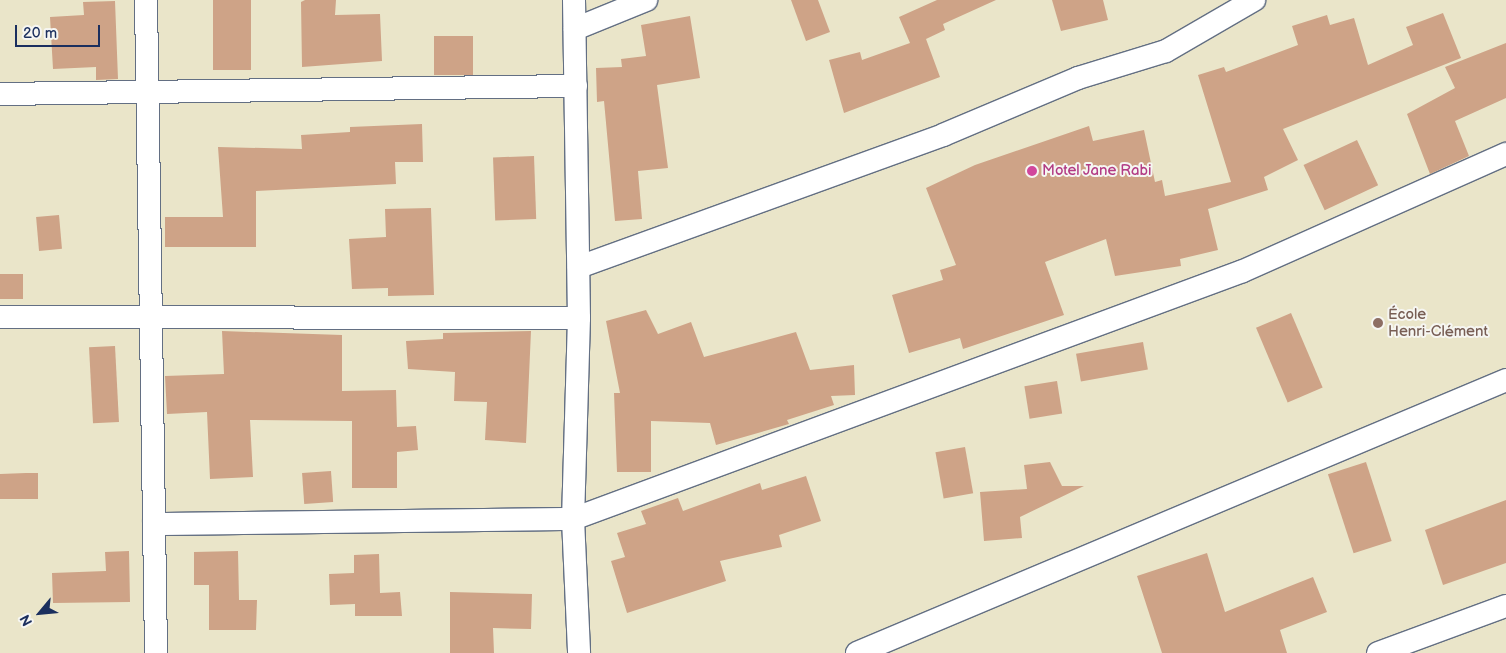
<!DOCTYPE html>
<meta charset="utf-8">
<style>
body{margin:0}
#map{position:relative;width:1506px;height:653px;overflow:hidden;background:#eae5c9;font-family:"Balsamiq Sans",sans-serif}
div>[style]{position:absolute}
.building>*{inset:0;background:#cea387;transform-origin:0 0}
.roads{filter:drop-shadow(1px 0 #636f83) drop-shadow(-1px 0 #636f83) drop-shadow(0 1px #636f83) drop-shadow(0 -1px #636f83)}
.street>*{height:22px;margin:-11px;padding:0 11px;transform-origin:11px;border-radius:11px;background:#fff}
.dots>*{width:14px;height:14px;translate:-50% -50%;box-sizing:border-box;border:2px solid #f6f6f2;border-radius:50%}
span{translate:-50% -50%;white-space:nowrap;text-align:center;line-height:1.15;-webkit-text-stroke:4px #f6f6f2;paint-order:stroke}
.hotel-label{font-size:15px;color:#b23c85}
.left{translate:0 -50%;text-align:left}
.education-label{font-size:15px;color:#785e54}
.north{position:absolute;left:15px;top:588px;width:50px;height:50px;-webkit-text-stroke:4px #f6f6f2;paint-order:stroke;rotate:242deg;font-size:14px;font-weight:700;line-height:20px;text-align:center;color:#1b2f5e}
.north::after{content:'';display:block;margin:auto;width:18px;height:22px;background:#1b2f5e;clip-path:polygon(50% 0,100% 100%,50% 72%,0 100%)}
.scale{position:absolute;left:15px;top:25px;width:85px;height:22px;box-sizing:border-box;border:2px solid #1b2f5e;border-top:0;padding-left:6px;font-size:15px;line-height:18px;white-space:nowrap;color:#1b2f5e;-webkit-text-stroke:4px #f6f6f2;paint-order:stroke}
</style>
<div id="map">
<div class="building">
<i style="left:213px;top:0;width:38px;height:70px"></i>
<i style="clip-path:polygon(305px 0,336px 0,335px 15px,380px 14px,382px 61px,302px 67px,301px 2px)"></i>
<i style="clip-path:polygon(791px 0,818px 0,830px 32px,806px 41px)"></i>
<i style="clip-path:polygon(937px 0,996px 0,943px 24px,945px 30px,926px 39px,940px 77px,844px 113px,829px 60px,860px 52px,862px 60px,910px 43px,899px 17px)"></i>
<i style="clip-path:polygon(1052px 0,1103px 0,1108px 20px,1061px 31px)"></i>
<i style="clip-path:polygon(115px 1px,118px 79px,96px 80px,96px 67px,53px 69px,50px 17px,84px 15px,83px 2px)"></i>
<i style="clip-path:polygon(1443px 13px,1461px 58px,1283px 129px,1298px 160px,1264px 177px,1268px 190px,1208px 209px,1218px 250px,1180px 259px,1181px 266px,1115px 276px,1106px 239px,1045px 262px,1064px 315px,963px 349px,960px 338px,909px 353px,892px 295px,943px 280px,940px 270px,956px 265px,926px 188px,975px 165px,1089px 126px,1093px 141px,1144px 130px,1155px 182px,1162px 180px,1165px 196px,1231px 182px,1198px 75px,1224px 67px,1226px 72px,1298px 45px,1292px 26px,1327px 15px,1330px 25px,1354px 18px,1368px 65px,1413px 45px,1406px 27px)"></i>
<i style="clip-path:polygon(690px 16px,700px 78px,657px 85px,668px 168px,638px 171px,642px 219px,615px 221px,604px 101px,597px 102px,596px 68px,622px 67px,621px 59px,646px 56px,641px 25px)"></i>
<i style="left:434px;top:36px;width:39px;height:39px"></i>
<i style="clip-path:polygon(1506px 43px,1506px 98px,1455px 121px,1469px 156px,1430px 174px,1407px 114px,1455px 88px,1445px 67px)"></i>
<i style="clip-path:polygon(422px 124px,423px 162px,395px 162px,396px 184px,256px 191px,256px 247px,165px 247px,165px 217px,223px 217px,218px 147px,302px 149px,301px 135px,350px 132px,350px 127px)"></i>
<i style="left:1357px;top:140px;width:50px;height:59px;rotate:65deg"></i>
<i style="left:534px;top:156px;width:63px;height:41px;rotate:88deg"></i>
<i style="clip-path:polygon(431px 208px,434px 295px,388px 296px,388px 288px,352px 289px,349px 239px,386px 237px,385px 209px)"></i>
<i style="left:59px;top:215px;width:34px;height:23px;rotate:85deg"></i>
<i style="left:23px;top:274px;width:25px;height:23px;rotate:90deg"></i>
<i style="clip-path:polygon(646px 310px,658px 334px,691px 322px,704px 357px,796px 332px,810px 370px,854px 365px,855px 395px,831px 396px,834px 405px,787px 420px,789px 424px,716px 445px,710px 423px,651px 421px,651px 472px,617px 472px,614px 393px,620px 393px,606px 321px)"></i>
<i style="left:1291px;top:313px;width:81px;height:38px;rotate:67deg"></i>
<i style="clip-path:polygon(222px 331px,342px 335px,342px 391px,396px 390px,397px 427px,416px 426px,418px 450px,397px 452px,397px 488px,352px 488px,352px 421px,250px 420px,253px 477px,210px 479px,207px 412px,167px 414px,165px 376px,224px 374px)"></i>
<i style="clip-path:polygon(531px 331px,526px 443px,485px 440px,487px 402px,454px 401px,455px 372px,408px 369px,406px 341px,443px 339px,443px 333px)"></i>
<i style="left:1143px;top:342px;width:28px;height:68px;rotate:80deg"></i>
<i style="left:115px;top:346px;width:76px;height:26px;rotate:87deg"></i>
<i style="left:1057px;top:381px;width:33px;height:33px;rotate:81deg"></i>
<i style="left:965px;top:447px;width:47px;height:30px;rotate:80deg"></i>
<i style="clip-path:polygon(1050px 462px,1062px 486px,1084px 486px,1020px 517px,1022px 538px,984px 541px,980px 492px,1027px 489px,1024px 465px)"></i>
<i style="left:1366px;top:462px;width:83px;height:40px;rotate:72deg"></i>
<i style="left:331px;top:471px;width:31px;height:29px;rotate:86deg"></i>
<i style="clip-path:polygon(26px 473px,38px 473px,38px 499px,0 499px,0 474px)"></i>
<i style="clip-path:polygon(806px 476px,821px 521px,779px 535px,782px 547px,720px 561px,726px 581px,627px 613px,611px 561px,625px 557px,617px 533px,646px 524px,641px 511px,678px 498px,683px 511px,760px 483px,762px 490px)"></i>
<i style="clip-path:polygon(1506px 500px,1506px 563px,1443px 585px,1425px 530px)"></i>
<i style="clip-path:polygon(129px 551px,130px 602px,53px 603px,52px 573px,106px 571px,105px 552px)"></i>
<i style="clip-path:polygon(238px 551px,239px 600px,257px 600px,256px 630px,209px 630px,209px 585px,194px 585px,194px 552px)"></i>
<i style="clip-path:polygon(1207px 553px,1225px 612px,1313px 577px,1327px 612px,1280px 630px,1287px 653px,1162px 653px,1137px 576px)"></i>
<i style="clip-path:polygon(379px 554px,380px 593px,400px 592px,402px 616px,355px 616px,355px 604px,330px 605px,329px 574px,354px 573px,354px 555px)"></i>
<i style="clip-path:polygon(450px 592px,532px 594px,531px 629px,493px 628px,494px 653px,450px 653px)"></i>
</div>
<div class="roads">
<div class="street">
<i style="left:146px;top:0;width:653px;rotate:89.12deg"></i>
<i style="left:574px;top:0;width:318px;rotate:89.1deg"></i>
<i style="left:579px;top:318px;width:201px;rotate:91.7deg"></i>
<i style="left:573px;top:519px;width:134px;rotate:87.4deg"></i>
<i style="left:575px;top:29px;width:77px;rotate:-22.2deg"></i>
<i style="left:0;top:94px;width:576px;rotate:-0.8deg"></i>
<i style="left:579px;top:267px;width:387px;rotate:-19.9deg"></i>
<i style="left:943px;top:135px;width:147px;rotate:-22.9deg"></i>
<i style="left:1078px;top:78px;width:92px;rotate:-17.1deg"></i>
<i style="left:1166px;top:51px;width:102px;rotate:-30.1deg"></i>
<i style="left:0;top:317px;width:579px;rotate:0.1deg"></i>
<i style="left:154px;top:524px;width:419px;rotate:-0.7deg"></i>
<i style="left:573px;top:519px;width:714px;rotate:-20.31deg"></i>
<i style="left:1243px;top:271px;width:288px;rotate:-24deg"></i>
<i style="left:857px;top:653px;width:704px;rotate:-22.81deg"></i>
<i style="left:1378px;top:653px;width:136px;rotate:-20.2deg"></i>
</div>
</div>
<div class="dots">
<i style="left:1032px;top:171px;background:#d1479c"></i>
<i style="left:1378px;top:323px;background:#8d6e63"></i>
</div>
<div class="hotel-label">
<span class="left" style="left:1042px;top:171px">Motel Jane Rabi</span>
</div>
<div class="education-label">
<span class="left" style="left:1388px;top:323px">École<br>Henri-Clément</span>
</div>
<div class="north">N</div>
<div class="scale">20 m</div>
</div>
